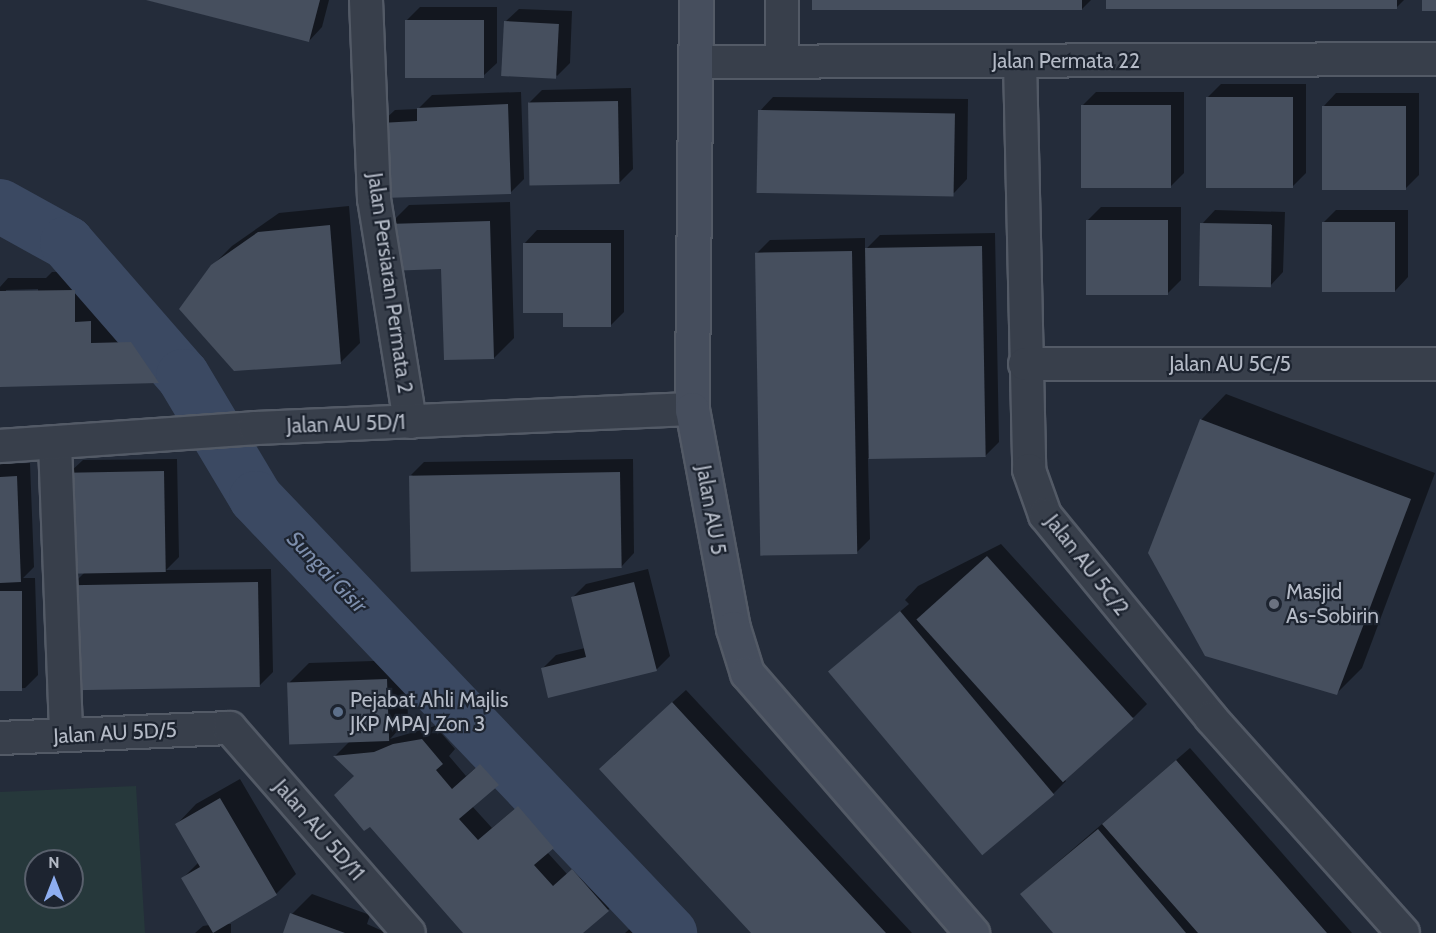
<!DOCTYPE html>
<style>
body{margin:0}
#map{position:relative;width:1436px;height:933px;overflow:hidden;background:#242c3a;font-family:Cabin,sans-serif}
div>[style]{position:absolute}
.green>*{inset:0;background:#26383b}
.shadow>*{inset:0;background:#0007}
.river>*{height:54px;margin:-27px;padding:0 27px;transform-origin:27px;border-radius:27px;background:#3b4962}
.building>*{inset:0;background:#464f5e;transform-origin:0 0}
.roads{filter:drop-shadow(2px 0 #535a66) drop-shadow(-2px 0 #535a66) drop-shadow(0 2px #535a66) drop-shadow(0 -2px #535a66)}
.minor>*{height:32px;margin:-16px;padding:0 16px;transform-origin:16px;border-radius:16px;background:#383f4b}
.secondary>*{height:33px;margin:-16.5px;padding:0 16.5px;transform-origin:16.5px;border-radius:16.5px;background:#464e5d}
.dots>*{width:16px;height:16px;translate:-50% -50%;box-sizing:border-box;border:3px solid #1d2430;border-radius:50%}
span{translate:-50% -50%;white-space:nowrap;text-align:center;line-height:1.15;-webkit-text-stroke:4.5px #1d2430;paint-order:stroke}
.street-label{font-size:21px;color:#b4bac6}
.poi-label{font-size:21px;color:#b4bac6}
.left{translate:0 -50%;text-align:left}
.water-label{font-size:22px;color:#7d8eac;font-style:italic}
.north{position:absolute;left:24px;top:849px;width:60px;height:60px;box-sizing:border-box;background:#1d2430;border:2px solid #59606c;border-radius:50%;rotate:0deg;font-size:16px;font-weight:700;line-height:24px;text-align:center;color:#b4bac6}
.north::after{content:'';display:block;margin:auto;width:21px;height:27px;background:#8eaef0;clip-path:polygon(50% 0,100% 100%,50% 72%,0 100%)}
</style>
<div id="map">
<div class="green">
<i style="clip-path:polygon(evenodd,136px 786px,145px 933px,0 933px,0 792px,136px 786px,36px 861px,72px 861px,72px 897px,36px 897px,36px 861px)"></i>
</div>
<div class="shadow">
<i style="clip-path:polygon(148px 0,329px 0,322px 27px,309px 41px)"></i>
<i style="clip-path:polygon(814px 0,1091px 0,1081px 10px)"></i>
<i style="clip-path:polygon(1107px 0,1404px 0,1396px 8px)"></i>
<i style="clip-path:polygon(420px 7px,497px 7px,497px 63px,483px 76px,407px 20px)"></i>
<i style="clip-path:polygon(519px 9px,572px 11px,570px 63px,557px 76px,505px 22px)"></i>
<i style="clip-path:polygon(1221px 84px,1306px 84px,1306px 173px,1292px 187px,1207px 98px)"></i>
<i style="clip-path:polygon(631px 88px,633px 169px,619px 183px,529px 103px,542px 90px)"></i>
<i style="clip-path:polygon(521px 92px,524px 179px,511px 192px,381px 123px,395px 110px,418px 109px,432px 95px)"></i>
<i style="clip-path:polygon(1096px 92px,1184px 92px,1184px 173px,1170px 187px,1082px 106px)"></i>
<i style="clip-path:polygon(1336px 93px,1419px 93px,1419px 175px,1406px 188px,1323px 107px)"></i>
<i style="clip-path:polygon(773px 97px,968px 99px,967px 179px,954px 193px,760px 111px)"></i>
<i style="clip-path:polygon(510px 202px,514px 338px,494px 358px,443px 268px,389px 225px,409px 205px)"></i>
<i style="clip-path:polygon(349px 206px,360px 343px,340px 363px,212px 266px,232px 246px,279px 213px)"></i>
<i style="clip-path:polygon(1101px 207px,1181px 207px,1181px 280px,1168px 293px,1087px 221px)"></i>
<i style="clip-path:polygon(1215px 210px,1285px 212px,1283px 272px,1270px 286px,1202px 224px)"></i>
<i style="clip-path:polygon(1336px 210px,1408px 210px,1408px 277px,1395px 291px,1323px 223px)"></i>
<i style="clip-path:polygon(537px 230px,624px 230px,624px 312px,611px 325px,565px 312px,524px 244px)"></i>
<i style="clip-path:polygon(995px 233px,999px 442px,985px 456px,868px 458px,870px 539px,856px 553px,757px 253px,770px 240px,865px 238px,865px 250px,880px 235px)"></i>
<i style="clip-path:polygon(evenodd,95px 271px,95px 303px,110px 302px,111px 324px,150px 323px,177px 362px,158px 382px,0 386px,0 287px,8px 278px,46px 278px,52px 272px,95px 271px,38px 289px,38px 292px,6px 293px,6px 290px,38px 289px)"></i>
<i style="clip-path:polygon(1226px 394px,1435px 473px,1362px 668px,1337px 693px,1201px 420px)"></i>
<i style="clip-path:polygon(177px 459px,179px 557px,166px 570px,271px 569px,273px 672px,259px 686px,73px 584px,86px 571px,69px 473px,83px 460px)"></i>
<i style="clip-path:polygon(633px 459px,634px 553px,621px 567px,411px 475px,424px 462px)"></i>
<i style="clip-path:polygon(30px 463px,34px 567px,23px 578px,35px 578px,38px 675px,25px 688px,0 689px,0 464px)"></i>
<i style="clip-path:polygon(1001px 544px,1147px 704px,1134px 717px,1042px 752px,1066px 781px,1053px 794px,830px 671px,909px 604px,905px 600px,918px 586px)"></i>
<i style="clip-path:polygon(648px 569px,670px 656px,657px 669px,549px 696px,542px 669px,556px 655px,585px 648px,573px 597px,586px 584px)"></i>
<i style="clip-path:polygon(406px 660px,408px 720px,390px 739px,435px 726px,455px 749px,449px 756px,466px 776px,495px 752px,511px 771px,472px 806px,492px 828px,532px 794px,566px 833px,547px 852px,567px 874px,586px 857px,621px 896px,608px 910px,465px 933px,356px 775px,335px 756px,350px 741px,289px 683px,309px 663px)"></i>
<i style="clip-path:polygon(686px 690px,912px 933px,753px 933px,614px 755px)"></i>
<i style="clip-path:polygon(1190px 748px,1352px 933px,1055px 933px,1036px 881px)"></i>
<i style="clip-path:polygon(240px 779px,296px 874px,276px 894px,224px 924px,231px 924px,231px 933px,195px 933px,203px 926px,210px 925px,183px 878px,199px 862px,177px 824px,196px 804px)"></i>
<i style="clip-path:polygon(312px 894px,370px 915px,367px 924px,387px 933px,285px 933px,292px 914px)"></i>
<i style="clip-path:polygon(641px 919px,654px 933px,625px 933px)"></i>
</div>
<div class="river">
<i style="left:0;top:206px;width:77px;rotate:28.9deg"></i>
<i style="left:67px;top:243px;width:176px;rotate:48.9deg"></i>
<i style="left:183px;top:376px;width:142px;rotate:59.1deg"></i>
<i style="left:256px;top:498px;width:601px;rotate:46.42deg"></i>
</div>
<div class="building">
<i style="clip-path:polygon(146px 0,320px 0,309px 42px)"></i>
<i style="left:812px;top:0;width:270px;height:10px"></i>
<i style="left:1106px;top:0;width:291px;height:9px"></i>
<i style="left:1422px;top:0;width:14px;height:11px"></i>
<i style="left:405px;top:20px;width:79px;height:58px"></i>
<i style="left:504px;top:21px;width:55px;height:55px;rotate:3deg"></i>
<i style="left:1206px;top:97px;width:87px;height:91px"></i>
<i style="left:618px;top:101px;width:83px;height:90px;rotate:89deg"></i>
<i style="clip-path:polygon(508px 104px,511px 194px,383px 198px,380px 123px,417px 121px,417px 108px)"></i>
<i style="left:1081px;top:105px;width:90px;height:83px"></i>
<i style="left:1322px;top:106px;width:84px;height:84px"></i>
<i style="left:758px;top:110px;width:197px;height:83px;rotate:1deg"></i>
<i style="left:1086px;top:220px;width:82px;height:75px"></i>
<i style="clip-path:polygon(490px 221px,494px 359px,444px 360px,441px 269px,388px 271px,387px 224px)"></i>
<i style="left:1322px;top:222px;width:73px;height:70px"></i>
<i style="left:1200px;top:223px;width:72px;height:63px;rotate:1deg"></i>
<i style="clip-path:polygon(330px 225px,341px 364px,234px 371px,179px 309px,211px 265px,258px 232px)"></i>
<i style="clip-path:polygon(523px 243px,611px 243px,611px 327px,563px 327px,563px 313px,523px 313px)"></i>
<i style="left:982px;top:246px;width:211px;height:117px;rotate:89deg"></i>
<i style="left:852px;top:251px;width:303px;height:97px;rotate:89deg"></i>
<i style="clip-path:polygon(75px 290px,75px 322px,91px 321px,91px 343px,131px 342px,159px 383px,0 387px,0 291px)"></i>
<i style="clip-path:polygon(1200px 419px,1411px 499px,1337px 695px,1205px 656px,1148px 553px)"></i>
<i style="left:164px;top:471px;width:101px;height:96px;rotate:89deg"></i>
<i style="left:620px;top:472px;width:96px;height:211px;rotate:89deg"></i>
<i style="clip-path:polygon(17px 476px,21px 582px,0 583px,0 477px)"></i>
<i style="left:987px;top:556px;width:219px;height:95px;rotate:48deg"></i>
<i style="left:258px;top:582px;width:105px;height:187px;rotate:89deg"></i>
<i style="clip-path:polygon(634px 582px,657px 671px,548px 698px,541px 668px,586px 657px,571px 597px)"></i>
<i style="left:0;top:591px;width:22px;height:100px"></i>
<i style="left:900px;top:611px;width:240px;height:94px;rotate:50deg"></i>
<i style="left:387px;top:679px;width:62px;height:100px;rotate:88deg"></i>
<i style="clip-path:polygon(672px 702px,734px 769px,886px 933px,751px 933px,661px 836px,599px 769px)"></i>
<i style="clip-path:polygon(422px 739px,443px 764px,436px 770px,452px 789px,480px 764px,499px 785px,459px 819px,478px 840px,518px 806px,554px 848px,534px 865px,553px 886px,572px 869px,609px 911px,583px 933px,463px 933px,370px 827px,364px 831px,334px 795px,354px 776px,333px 756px,374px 752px,393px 744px)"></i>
<i style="clip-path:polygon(1176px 760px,1215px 805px,1327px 933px,1198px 933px,1102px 824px)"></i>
<i style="clip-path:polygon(220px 798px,277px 895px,213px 933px,181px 878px,200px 867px,175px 824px)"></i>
<i style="clip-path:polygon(1098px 829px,1176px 921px,1186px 933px,1053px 933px,1020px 894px)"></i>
<i style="clip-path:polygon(290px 913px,345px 933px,283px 933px)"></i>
</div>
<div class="roads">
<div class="minor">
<i style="left:366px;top:0;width:199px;rotate:87.7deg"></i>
<i style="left:374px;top:199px;width:226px;rotate:80.8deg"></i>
<i style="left:782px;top:0;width:62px;rotate:90deg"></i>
<i style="left:1020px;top:61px;width:409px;rotate:88.7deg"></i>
<i style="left:1029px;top:470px;width:48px;rotate:70.4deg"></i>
<i style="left:1045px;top:515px;width:262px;rotate:50.7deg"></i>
<i style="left:1211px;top:718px;width:288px;rotate:48.2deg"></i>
<i style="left:696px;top:62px;width:740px;rotate:-0.23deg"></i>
<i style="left:1025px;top:364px;width:411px"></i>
<i style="left:55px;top:444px;width:291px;rotate:87.8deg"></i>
<i style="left:0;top:446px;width:256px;rotate:-4deg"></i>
<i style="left:255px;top:428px;width:437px;rotate:-2.5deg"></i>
<i style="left:0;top:738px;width:230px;rotate:-2.5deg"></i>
<i style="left:230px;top:728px;width:272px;rotate:48.9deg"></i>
</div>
<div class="secondary">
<i style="left:696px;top:0;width:409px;rotate:90.6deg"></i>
<i style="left:692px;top:409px;width:223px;rotate:79.4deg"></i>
<i style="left:733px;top:628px;width:47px;rotate:72.7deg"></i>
<i style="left:747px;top:673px;width:344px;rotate:49.1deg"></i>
</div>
</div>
<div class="dots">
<i style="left:1274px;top:604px;background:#6b7280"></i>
<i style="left:338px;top:712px;background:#5c6f8a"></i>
</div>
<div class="street-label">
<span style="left:1066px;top:61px">Jalan Permata 22</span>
<span style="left:390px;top:283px;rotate:82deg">Jalan Persiaran Permata 2</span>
<span style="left:1230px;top:364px">Jalan AU 5C/5</span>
<span style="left:346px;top:424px;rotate:-2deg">Jalan AU 5D/1</span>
<span style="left:711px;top:510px;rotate:80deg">Jalan AU 5</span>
<span style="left:1087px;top:565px;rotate:52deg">Jalan AU 5C/2</span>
<span style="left:115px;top:733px;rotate:-3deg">Jalan AU 5D/5</span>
<span style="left:319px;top:830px;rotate:49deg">Jalan AU 5D/11</span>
</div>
<div class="poi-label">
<span class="left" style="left:1286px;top:604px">Masjid<br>As-Sobirin</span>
<span class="left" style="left:350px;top:712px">Pejabat Ahli Majlis<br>JKP MPAJ Zon 3</span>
</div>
<div class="water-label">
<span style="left:327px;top:572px;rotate:46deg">Sungai Gisir</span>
</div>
<div class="north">N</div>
</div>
